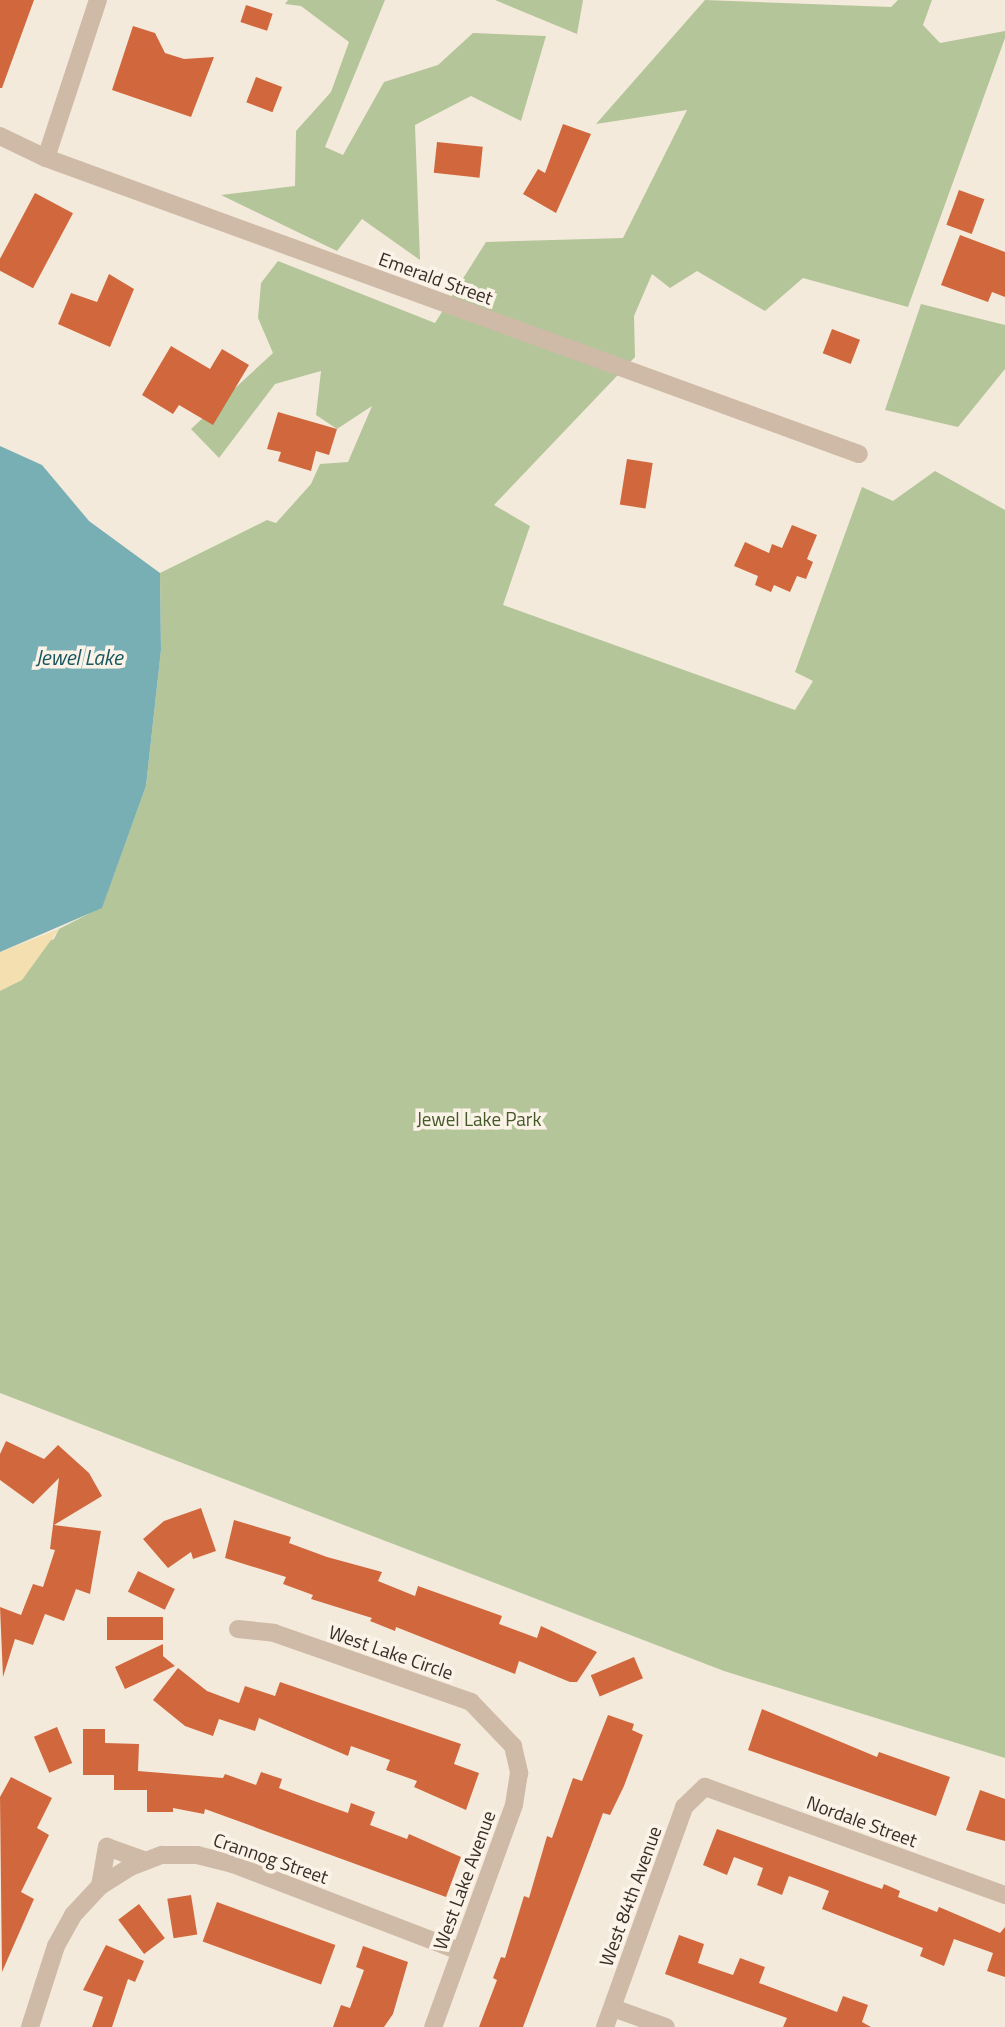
<!DOCTYPE html>
<style>
body{margin:0}
#map{position:relative;width:1005px;height:2027px;overflow:hidden;background:#f4eadb;font-family:"Titillium Web",sans-serif}
div>[style]{position:absolute}
.green>*{inset:0;background:#b4c59a}
.sand>*{inset:0;background:#f3dfaf}
.water>*{inset:0;background:#77afb4}
.building>*{inset:0;background:#d1683d;transform-origin:0 0}
.minor>*{height:18px;margin:-9px;padding:0 9px;transform-origin:9px;border-radius:9px;background:#cebaa6}
span{translate:-50% -50%;white-space:nowrap;text-align:center;line-height:1.15;-webkit-text-stroke:7px #fbf3e8;paint-order:stroke}
.street-label{font-size:19px;color:#392e27}
.park-label{font-size:19px;color:#455a29}
.water-label{font-size:21px;color:#19575f;font-style:italic}
</style>
<div id="map">
<div class="green">
<i style="clip-path:polygon(288px 0,385px 0,325px 147px,343px 155px,384px 82px,438px 65px,473px 33px,546px 36px,521px 121px,471px 96px,415px 125px,420px 260px,362px 219px,337px 251px,221px 195px,295px 186px,296px 131px,331px 92px,349px 42px,301px 6px,285px 4px)"></i>
<i style="clip-path:polygon(495px 0,583px 0,577px 34px)"></i>
<i style="clip-path:polygon(705px 0,891px 7px,898px 0,932px 0,923px 25px,940px 43px,1005px 31px,1005px 38px,908px 307px,803px 278px,765px 311px,697px 271px,670px 288px,652px 274px,634px 316px,635px 357px,494px 505px,530px 526px,503px 605px,795px 710px,813px 681px,795px 672px,862px 487px,893px 501px,935px 471px,1005px 510px,1005px 1758px,724px 1671px,0 1393px,0 959px,54px 939px,59px 929px,102px 907px,146px 786px,161px 650px,160px 573px,267px 520px,276px 523px,311px 484px,320px 464px,348px 462px,372px 406px,337px 429px,316px 415px,321px 371px,275px 384px,219px 458px,191px 429px,273px 353px,258px 318px,261px 283px,278px 261px,435px 323px,486px 242px,623px 238px,687px 110px,596px 124px)"></i>
<i style="clip-path:polygon(921px 304px,1005px 325px,1005px 369px,958px 427px,885px 410px)"></i>
</div>
<div class="sand">
<i style="clip-path:polygon(59px 929px,22px 980px,0 991px,0 952px)"></i>
</div>
<div class="water">
<i style="clip-path:polygon(0 446px,42px 465px,89px 521px,160px 573px,161px 650px,146px 786px,102px 908px,0 952px)"></i>
</div>
<div class="building">
<i style="clip-path:polygon(0 0,34px 0,2px 88px,0 88px)"></i>
<i style="left:246px;top:5px;width:28px;height:18px;rotate:18deg"></i>
<i style="clip-path:polygon(133px 26px,155px 33px,165px 53px,184px 59px,214px 57px,191px 117px,112px 90px)"></i>
<i style="left:256px;top:77px;width:28px;height:27px;rotate:21deg"></i>
<i style="clip-path:polygon(563px 124px,591px 134px,556px 213px,523px 194px,538px 169px,545px 173px)"></i>
<i style="left:437px;top:142px;width:46px;height:31px;rotate:6deg"></i>
<i style="left:959px;top:190px;width:27px;height:37px;rotate:20deg"></i>
<i style="left:35px;top:193px;width:43px;height:85px;rotate:28deg"></i>
<i style="clip-path:polygon(960px 235px,1005px 252px,1005px 297px,992px 292px,988px 302px,941px 285px)"></i>
<i style="clip-path:polygon(109px 274px,134px 289px,110px 347px,58px 324px,71px 293px,97px 302px)"></i>
<i style="left:832px;top:329px;width:30px;height:26px;rotate:21deg"></i>
<i style="clip-path:polygon(171px 346px,210px 369px,222px 349px,249px 365px,213px 425px,179px 405px,173px 414px,142px 395px)"></i>
<i style="clip-path:polygon(278px 412px,337px 429px,329px 455px,316px 451px,311px 471px,278px 461px,281px 452px,267px 449px)"></i>
<i style="left:627px;top:459px;width:26px;height:46px;rotate:9deg"></i>
<i style="clip-path:polygon(792px 525px,817px 535px,807px 559px,813px 562px,806px 579px,797px 576px,790px 592px,774px 585px,771px 592px,755px 585px,758px 576px,734px 566px,745px 542px,769px 553px,772px 544px,782px 548px)"></i>
<i style="clip-path:polygon(6px 1441px,44px 1459px,58px 1445px,89px 1473px,102px 1496px,54px 1525px,101px 1531px,90px 1594px,76px 1589px,64px 1621px,45px 1614px,33px 1645px,15px 1639px,3px 1677px,0 1607px,21px 1615px,33px 1584px,43px 1587px,55px 1550px,50px 1549px,59px 1478px,33px 1504px,0 1480px,0 1454px)"></i>
<i style="clip-path:polygon(201px 1508px,216px 1551px,193px 1559px,191px 1552px,168px 1568px,143px 1539px,164px 1521px)"></i>
<i style="clip-path:polygon(234px 1520px,291px 1537px,289px 1543px,327px 1557px,382px 1572px,378px 1581px,415px 1596px,418px 1586px,502px 1616px,499px 1624px,537px 1638px,541px 1626px,597px 1652px,577px 1682px,570px 1682px,519px 1661px,515px 1674px,396px 1627px,395px 1631px,370px 1621px,372px 1618px,311px 1599px,313px 1595px,283px 1584px,286px 1577px,225px 1558px)"></i>
<i style="left:138px;top:1571px;width:41px;height:23px;rotate:26deg"></i>
<i style="left:107px;top:1617px;width:56px;height:23px"></i>
<i style="clip-path:polygon(163px 1644px,163px 1656px,175px 1666px,125px 1689px,115px 1667px)"></i>
<i style="left:634px;top:1657px;width:23px;height:47px;rotate:67deg"></i>
<i style="clip-path:polygon(178px 1668px,207px 1691px,239px 1703px,245px 1686px,275px 1696px,280px 1682px,461px 1744px,454px 1764px,479px 1773px,466px 1810px,414px 1787px,417px 1781px,386px 1770px,390px 1760px,351px 1746px,348px 1756px,259px 1718px,255px 1731px,219px 1719px,213px 1736px,185px 1726px,153px 1700px)"></i>
<i style="clip-path:polygon(762px 1709px,877px 1757px,879px 1752px,950px 1777px,936px 1816px,748px 1750px)"></i>
<i style="clip-path:polygon(608px 1715px,634px 1724px,632px 1730px,643px 1735px,624px 1786px,610px 1815px,603px 1813px,523px 2027px,479px 2027px,497px 1980px,493px 1978px,501px 1957px,505px 1958px,524px 1896px,529px 1898px,547px 1836px,552px 1838px,573px 1778px,582px 1781px)"></i>
<i style="left:57px;top:1727px;width:39px;height:25px;rotate:67deg"></i>
<i style="clip-path:polygon(83px 1729px,105px 1729px,105px 1743px,139px 1744px,138px 1771px,223px 1778px,225px 1774px,256px 1785px,261px 1772px,282px 1779px,279px 1788px,317px 1802px,348px 1813px,351px 1803px,375px 1812px,370px 1825px,407px 1839px,409px 1834px,461px 1857px,446px 1897px,205px 1809px,204px 1814px,173px 1808px,173px 1812px,147px 1812px,147px 1790px,114px 1790px,114px 1775px,83px 1775px)"></i>
<i style="clip-path:polygon(11px 1777px,52px 1798px,37px 1828px,49px 1835px,21px 1892px,34px 1899px,2px 1972px,0 1797px)"></i>
<i style="clip-path:polygon(980px 1790px,1005px 1799px,1005px 1841px,966px 1830px)"></i>
<i style="clip-path:polygon(717px 1829px,882px 1889px,884px 1884px,900px 1891px,898px 1897px,937px 1912px,939px 1907px,1000px 1933px,1005px 1927px,1005px 1977px,987px 1971px,993px 1953px,954px 1939px,944px 1966px,920px 1956px,923px 1948px,822px 1909px,829px 1891px,819px 1887px,789px 1876px,782px 1895px,757px 1885px,763px 1868px,734px 1857px,727px 1875px,703px 1865px)"></i>
<i style="left:191px;top:1895px;width:40px;height:24px;rotate:81deg"></i>
<i style="left:217px;top:1902px;width:126px;height:42px;rotate:20deg"></i>
<i style="left:139px;top:1904px;width:43px;height:26px;rotate:53deg"></i>
<i style="clip-path:polygon(679px 1935px,704px 1944px,698px 1963px,733px 1975px,740px 1958px,765px 1967px,759px 1983px,837px 2012px,843px 1996px,868px 2005px,862px 2022px,871px 2027px,783px 2027px,787px 2018px,665px 1974px)"></i>
<i style="clip-path:polygon(106px 1945px,144px 1961px,135px 1982px,128px 1979px,112px 2027px,92px 2027px,103px 1997px,83px 1990px)"></i>
<i style="clip-path:polygon(363px 1946px,408px 1962px,393px 2014px,384px 2027px,333px 2027px,341px 2005px,350px 2008px,364px 1970px,356px 1967px)"></i>
</div>
<div class="minor">
<i style="left:0;top:136px;width:51px;rotate:25.6deg"></i>
<i style="left:46px;top:158px;width:865px;rotate:20.01deg"></i>
<i style="left:46px;top:158px;width:166px;rotate:-71.8deg"></i>
<i style="left:238px;top:1629px;width:36px;rotate:6deg"></i>
<i style="left:274px;top:1633px;width:209px;rotate:19.3deg"></i>
<i style="left:471px;top:1702px;width:61px;rotate:46.3deg"></i>
<i style="left:513px;top:1746px;width:28px;rotate:77deg"></i>
<i style="left:519px;top:1773px;width:32px;rotate:99deg"></i>
<i style="left:514px;top:1805px;width:236px;rotate:110deg"></i>
<i style="left:100px;top:1886px;width:40px;rotate:-80deg"></i>
<i style="left:107px;top:1847px;width:41px;rotate:19.7deg"></i>
<i style="left:613px;top:2008px;width:56px;rotate:19.7deg"></i>
<i style="left:30px;top:2027px;width:85px;rotate:-72.2deg"></i>
<i style="left:56px;top:1946px;width:35px;rotate:-61deg"></i>
<i style="left:73px;top:1915px;width:40px;rotate:-47deg"></i>
<i style="left:100px;top:1886px;width:36px;rotate:-32deg"></i>
<i style="left:130px;top:1867px;width:34px;rotate:-21deg"></i>
<i style="left:162px;top:1855px;width:35px"></i>
<i style="left:197px;top:1855px;width:37px;rotate:14deg"></i>
<i style="left:233px;top:1864px;width:243px;rotate:21deg"></i>
<i style="left:605px;top:2027px;width:234px;rotate:-70.2deg"></i>
<i style="left:684px;top:1807px;width:29px;rotate:-44deg"></i>
<i style="left:705px;top:1787px;width:319px;rotate:19.8deg"></i>
</div>
<div class="street-label">
<span style="left:436px;top:278px;rotate:20deg">Emerald Street</span>
<span style="left:391px;top:1652px;rotate:19deg">West Lake Circle</span>
<span style="left:862px;top:1821px;rotate:20deg">Nordale Street</span>
<span style="left:271px;top:1858px;rotate:19deg">Crannog Street</span>
<span style="left:464px;top:1880px;rotate:-70deg">West Lake Avenue</span>
<span style="left:630px;top:1896px;rotate:-70deg">West 84th Avenue</span>
</div>
<div class="park-label">
<span style="left:479px;top:1119px">Jewel Lake Park</span>
</div>
<div class="water-label">
<span style="left:79px;top:657px">Jewel Lake</span>
</div>
</div>
